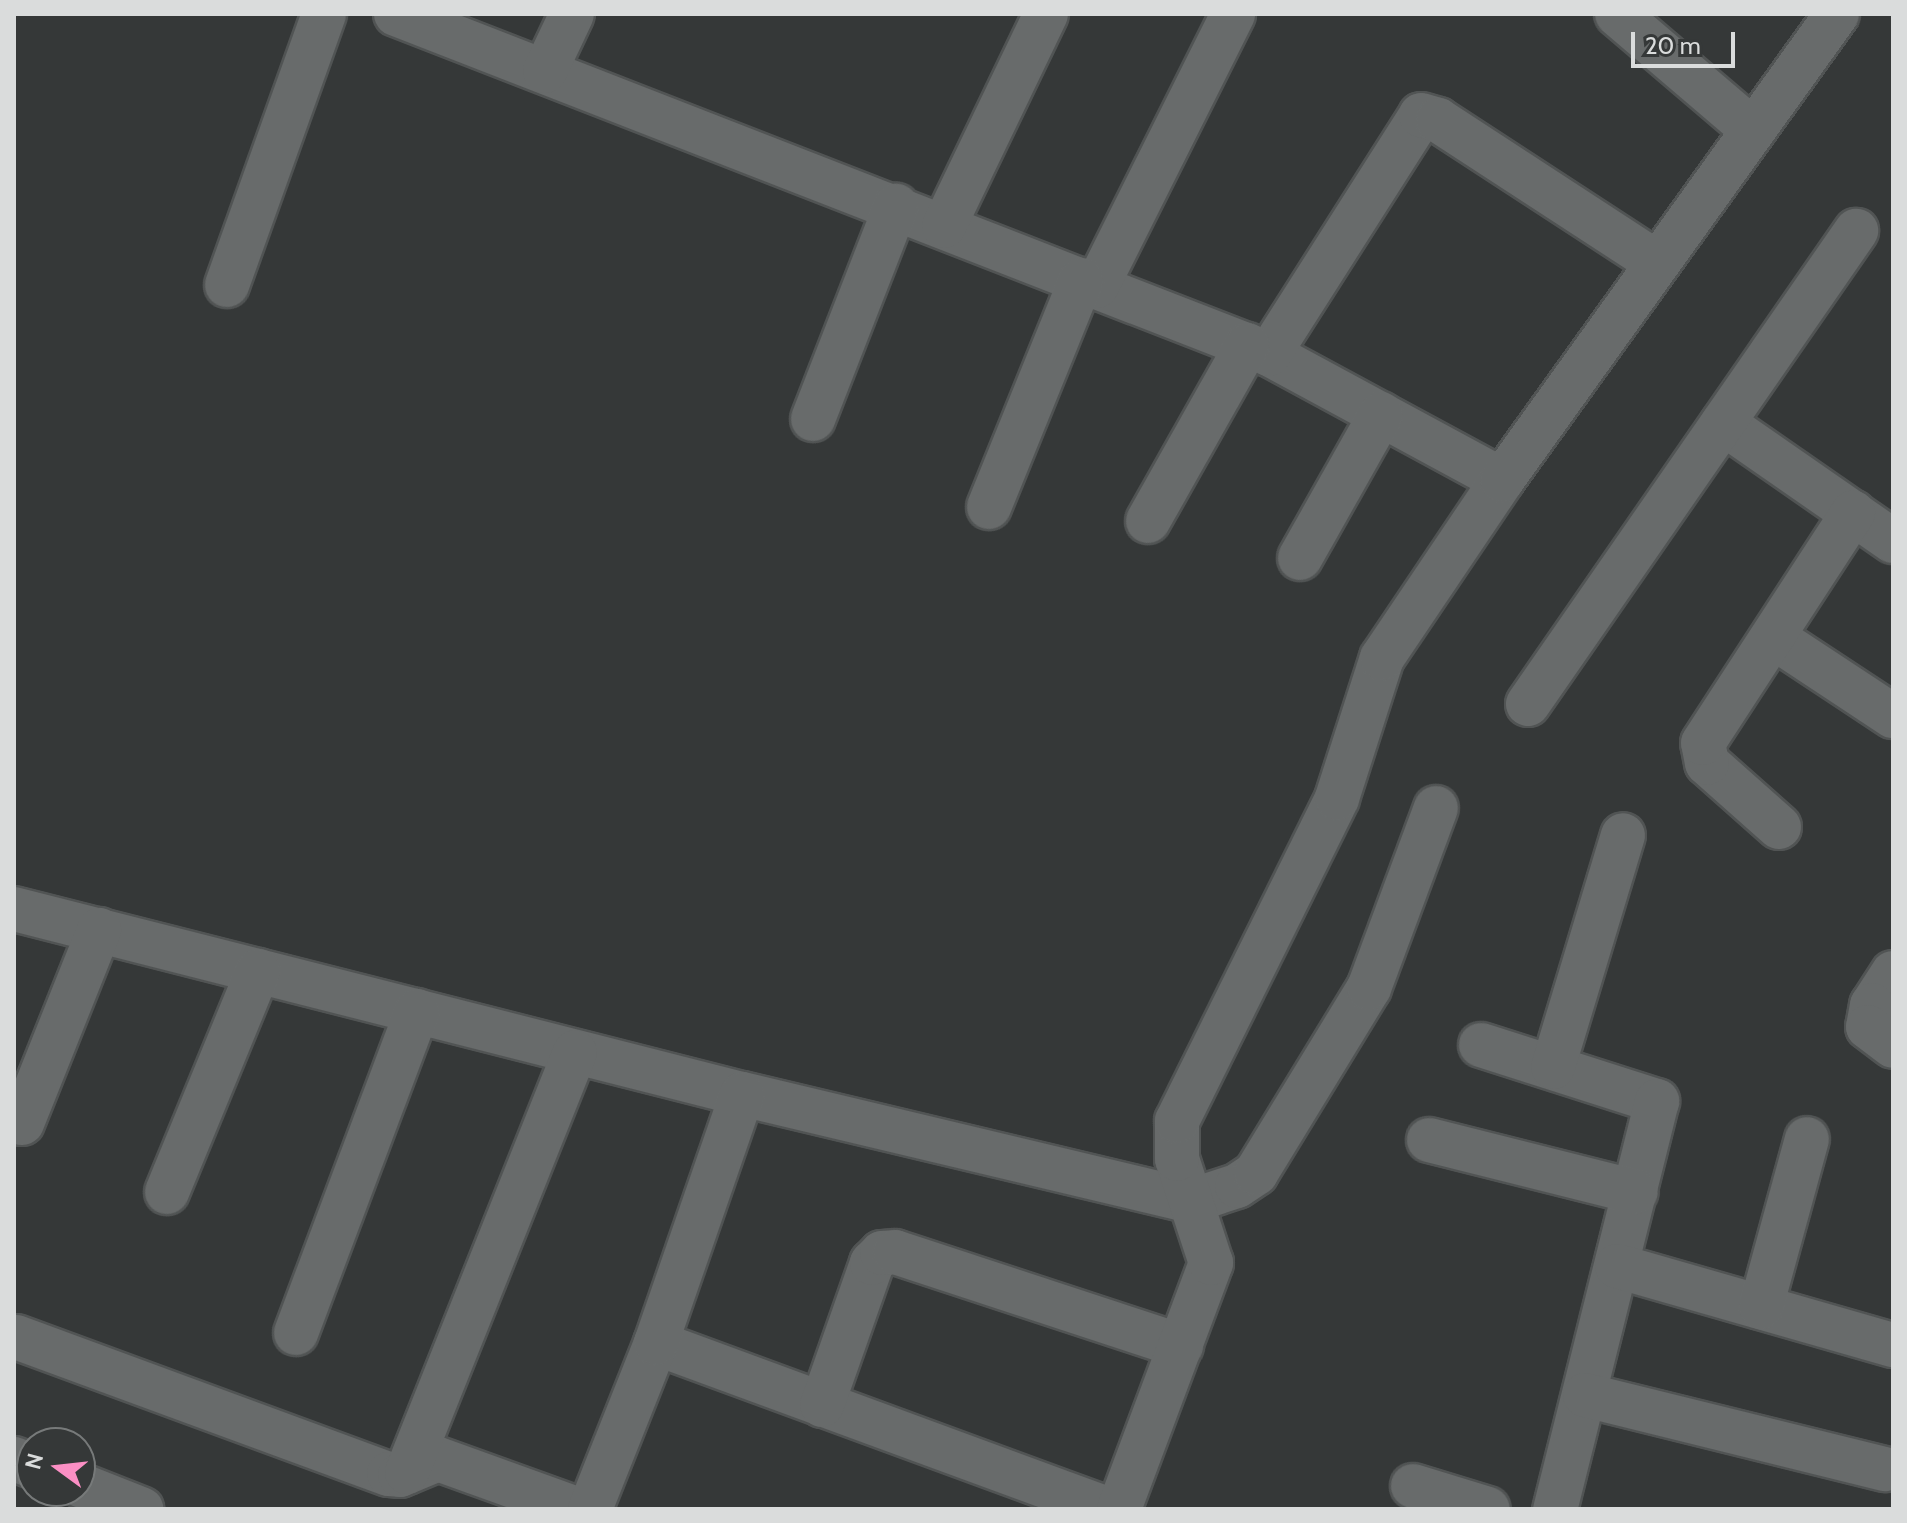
<!DOCTYPE html>
<style>
body{margin:0}
#map{position:relative;width:1907px;height:1523px;overflow:hidden;background:#353838;font-family:Cabin,sans-serif}
div>[style]{position:absolute}
.roads{filter:drop-shadow(2px 0 #515454) drop-shadow(-2px 0 #515454) drop-shadow(0 2px #515454) drop-shadow(0 -2px #515454)}
.minor>*{height:44px;margin:-22px;padding:0 22px;transform-origin:22px;border-radius:22px;background:#686b6b}
span{translate:-50% -50%;white-space:nowrap;text-align:center;line-height:1.15;-webkit-text-stroke:6px #353838;paint-order:stroke}
.frame{position:absolute;inset:0;border:16px solid #dadcdc;pointer-events:none}
.north{position:absolute;left:16px;top:1427px;width:80px;height:80px;box-sizing:border-box;background:#353838;border:2px solid #777a7a;border-radius:50%;rotate:285deg;font-size:22px;font-weight:700;line-height:32px;text-align:center;color:#dadcdc}
.north::after{content:'';display:block;margin:auto;width:28px;height:36px;background:#fb8fc4;clip-path:polygon(50% 0,100% 100%,50% 72%,0 100%)}
.scale{position:absolute;left:1631px;top:32px;width:104px;height:36px;box-sizing:border-box;border:4px solid #dadcdc;border-top:0;padding-left:10px;font-size:24px;line-height:28px;white-space:nowrap;color:#dadcdc;-webkit-text-stroke:6px #353838;paint-order:stroke}
</style>
<div id="map">
<div class="roads">
<div class="minor">
<i style="left:396px;top:14px;width:937px;rotate:21.28deg"></i>
<i style="left:1269px;top:354px;width:265px;rotate:28.4deg"></i>
<i style="left:1617px;top:14px;width:179px;rotate:40.5deg"></i>
<i style="left:545px;top:71px;width:63px;rotate:-64.7deg"></i>
<i style="left:944px;top:226px;width:235px;rotate:-64.3deg"></i>
<i style="left:227px;top:285px;width:288px;rotate:-70.3deg"></i>
<i style="left:1097px;top:286px;width:304px;rotate:-63.4deg"></i>
<i style="left:1269px;top:354px;width:283px;rotate:-57.5deg"></i>
<i style="left:1421px;top:115px;width:18px;rotate:16deg"></i>
<i style="left:1438px;top:120px;width:262px;rotate:33.1deg"></i>
<i style="left:813px;top:419px;width:229px;rotate:-68.7deg"></i>
<i style="left:1723px;top:423px;width:207px;rotate:34.8deg"></i>
<i style="left:989px;top:507px;width:245px;rotate:-67.9deg"></i>
<i style="left:1148px;top:521px;width:202px;rotate:-60.6deg"></i>
<i style="left:1300px;top:558px;width:165px;rotate:-60.6deg"></i>
<i style="left:1773px;top:637px;width:144px;rotate:33.4deg"></i>
<i style="left:1528px;top:704px;width:576px;rotate:-55.26deg"></i>
<i style="left:1779px;top:827px;width:96px;rotate:-138.4deg"></i>
<i style="left:1707px;top:763px;width:20px;rotate:-101deg"></i>
<i style="left:1703px;top:743px;width:275px;rotate:-56.9deg"></i>
<i style="left:14px;top:909px;width:751px;rotate:14.26deg"></i>
<i style="left:742px;top:1094px;width:462px;rotate:13.4deg"></i>
<i style="left:1191px;top:1201px;width:48px;rotate:-18.1deg"></i>
<i style="left:1237px;top:1186px;width:23px;rotate:-34deg"></i>
<i style="left:1256px;top:1173px;width:217px;rotate:-58.6deg"></i>
<i style="left:1369px;top:988px;width:192px;rotate:-69.6deg"></i>
<i style="left:1893px;top:973px;width:38px;rotate:123deg"></i>
<i style="left:1872px;top:1005px;width:22px;rotate:100deg"></i>
<i style="left:1868px;top:1027px;width:31px;rotate:37deg"></i>
<i style="left:1481px;top:1045px;width:185px;rotate:17.7deg"></i>
<i style="left:1657px;top:1101px;width:421px;rotate:104deg"></i>
<i style="left:1553px;top:1067px;width:242px;rotate:-73.2deg"></i>
<i style="left:22px;top:1123px;width:208px;rotate:-68.2deg"></i>
<i style="left:1429px;top:1140px;width:213px;rotate:14.1deg"></i>
<i style="left:167px;top:1192px;width:239px;rotate:-67.6deg"></i>
<i style="left:1617px;top:1266px;width:287px;rotate:16deg"></i>
<i style="left:1761px;top:1307px;width:174px;rotate:-74.7deg"></i>
<i style="left:296px;top:1333px;width:344px;rotate:-69.4deg"></i>
<i style="left:16px;top:1337px;width:397px;rotate:20.2deg"></i>
<i style="left:389px;top:1474px;width:11px;rotate:5deg"></i>
<i style="left:400px;top:1475px;width:41px;rotate:-22.8deg"></i>
<i style="left:438px;top:1459px;width:148px;rotate:19.8deg"></i>
<i style="left:656px;top:1343px;width:480px;rotate:20.2deg"></i>
<i style="left:1585px;top:1395px;width:309px;rotate:13.9deg"></i>
<i style="left:822px;top:1405px;width:151px;rotate:-70.6deg"></i>
<i style="left:872px;top:1263px;width:14px;rotate:-45deg"></i>
<i style="left:882px;top:1253px;width:13px;rotate:-4deg"></i>
<i style="left:895px;top:1252px;width:301px;rotate:18.2deg"></i>
<i style="left:14px;top:1459px;width:19px;rotate:21deg"></i>
<i style="left:407px;top:1472px;width:452px;rotate:-68.2deg"></i>
<i style="left:80px;top:1485px;width:66px;rotate:21.5deg"></i>
<i style="left:1413px;top:1486px;width:78px;rotate:17deg"></i>
<i style="left:590px;top:1509px;width:179px;rotate:-68.3deg"></i>
<i style="left:656px;top:1343px;width:263px;rotate:-70.9deg"></i>
<i style="left:1119px;top:1509px;width:263px;rotate:-69.5deg"></i>
<i style="left:1211px;top:1263px;width:109px;rotate:-108.1deg"></i>
<i style="left:1177px;top:1159px;width:38px;rotate:-90deg"></i>
<i style="left:1177px;top:1121px;width:360px;rotate:-63.6deg"></i>
<i style="left:1337px;top:798px;width:147px;rotate:-72.2deg"></i>
<i style="left:1382px;top:658px;width:215px;rotate:-56deg"></i>
<i style="left:1502px;top:480px;width:574px;rotate:-54.29deg"></i>
</div>
</div>
<div class="frame"></div>
<div class="north">N</div>
<div class="scale">20 m</div>
</div>
